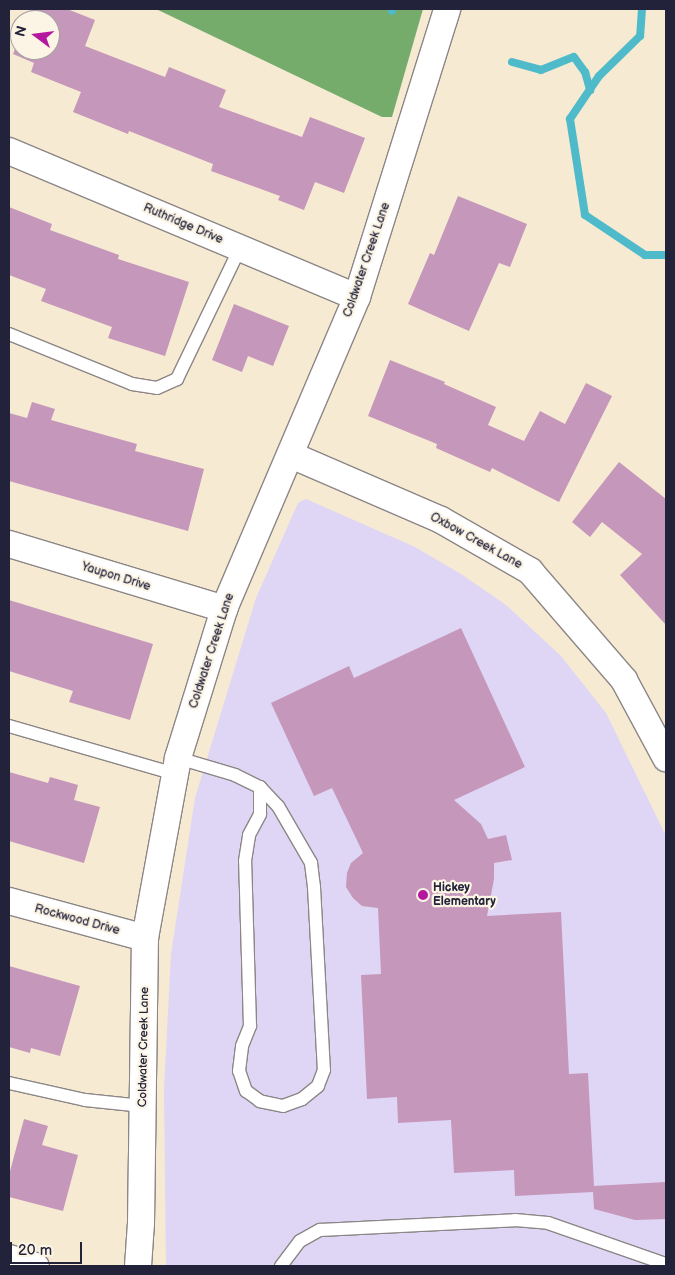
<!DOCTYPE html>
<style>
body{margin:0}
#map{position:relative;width:675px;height:1275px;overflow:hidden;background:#f6ead2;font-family:"Balsamiq Sans",sans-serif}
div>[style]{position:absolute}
.built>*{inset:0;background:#dfd5f5}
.forest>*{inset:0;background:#75ac6b}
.stream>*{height:8px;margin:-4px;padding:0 4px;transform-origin:4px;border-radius:4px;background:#4fbbca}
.building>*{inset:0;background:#c597bb}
.roads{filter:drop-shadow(1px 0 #8c8686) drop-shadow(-1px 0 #8c8686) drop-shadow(0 1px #8c8686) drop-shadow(0 -1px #8c8686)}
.lane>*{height:12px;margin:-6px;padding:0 6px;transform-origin:6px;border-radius:6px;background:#fff}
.street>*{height:26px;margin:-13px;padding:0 13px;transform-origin:13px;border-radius:13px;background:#fff}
.dots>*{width:14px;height:14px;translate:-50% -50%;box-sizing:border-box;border:2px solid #fcf5e5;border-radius:50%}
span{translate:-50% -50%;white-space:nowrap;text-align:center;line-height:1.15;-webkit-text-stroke:4.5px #fcf5e5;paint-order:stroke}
.street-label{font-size:12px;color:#22223b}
.poi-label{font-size:12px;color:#22223b;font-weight:700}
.left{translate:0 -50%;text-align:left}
.frame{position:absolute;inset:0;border:10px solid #22223b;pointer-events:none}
.north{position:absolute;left:10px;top:10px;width:50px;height:50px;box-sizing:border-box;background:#fcf5e5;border:1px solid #a5a1a1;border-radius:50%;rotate:285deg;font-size:14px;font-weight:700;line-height:20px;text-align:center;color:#22223b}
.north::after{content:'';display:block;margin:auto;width:18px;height:22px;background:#b5179e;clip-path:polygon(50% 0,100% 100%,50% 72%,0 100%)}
.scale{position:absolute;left:10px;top:1242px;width:72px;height:22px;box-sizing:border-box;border:2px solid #22223b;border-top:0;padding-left:6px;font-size:15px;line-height:18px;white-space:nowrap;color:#22223b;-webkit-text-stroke:4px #fcf5e5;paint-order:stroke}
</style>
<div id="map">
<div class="built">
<i style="clip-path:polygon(306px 499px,415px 547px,461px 574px,506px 605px,561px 656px,606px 713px,666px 836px,666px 1266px,166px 1266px,164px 1090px,171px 954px,195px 798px,256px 598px,298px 503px)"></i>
</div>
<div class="forest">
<i style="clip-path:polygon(156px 9px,423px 9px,392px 117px,382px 117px)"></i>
</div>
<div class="stream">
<i style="left:391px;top:9px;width:2px;rotate:63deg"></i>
<i style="left:642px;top:9px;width:27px;rotate:94deg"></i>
<i style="left:640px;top:36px;width:57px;rotate:135.7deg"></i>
<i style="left:599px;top:76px;width:52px;rotate:124deg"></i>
<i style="left:570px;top:119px;width:97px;rotate:81.1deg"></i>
<i style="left:585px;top:215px;width:72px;rotate:33.7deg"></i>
<i style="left:645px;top:255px;width:21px"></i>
<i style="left:512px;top:62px;width:30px;rotate:15deg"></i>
<i style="left:541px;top:70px;width:35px;rotate:-22deg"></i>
<i style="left:574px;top:57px;width:19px;rotate:54deg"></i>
<i style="left:585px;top:72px;width:19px;rotate:74deg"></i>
</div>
<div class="building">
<i style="clip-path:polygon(31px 9px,67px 9px,95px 20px,85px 46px,165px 77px,169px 67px,226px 90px,219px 107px,302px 137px,310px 117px,365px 138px,344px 193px,315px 182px,304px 210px,278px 200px,280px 196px,211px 171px,213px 164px,129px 131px,128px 134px,73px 112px,81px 92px,31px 72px,34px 63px,13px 54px,20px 37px,20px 50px,50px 50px,50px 20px,27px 20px)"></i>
<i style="clip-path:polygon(458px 196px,527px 224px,510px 267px,499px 263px,469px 331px,408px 304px,430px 253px,434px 255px)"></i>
<i style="clip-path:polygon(9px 207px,52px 224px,50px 230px,119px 255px,118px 259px,189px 282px,165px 356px,108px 338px,112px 327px,41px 301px,46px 289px,9px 275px)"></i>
<i style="clip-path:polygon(234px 304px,289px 326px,273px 366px,248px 356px,242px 372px,212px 360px)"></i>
<i style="clip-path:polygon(390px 360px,445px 382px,444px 384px,496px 407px,488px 425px,524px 441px,540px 411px,565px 424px,586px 383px,612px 396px,559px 502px,492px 468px,490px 472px,436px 448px,437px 444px,368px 416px)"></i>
<i style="clip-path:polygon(32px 402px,55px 409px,51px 420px,137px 444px,135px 451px,204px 469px,188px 531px,9px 481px,9px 413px,27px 418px)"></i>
<i style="clip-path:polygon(619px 462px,666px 499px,666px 625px,620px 575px,642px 554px,602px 522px,590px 537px,572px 522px)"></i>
<i style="clip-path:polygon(9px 600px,153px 644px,130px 720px,69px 702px,73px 691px,9px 671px)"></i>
<i style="clip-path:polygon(461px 628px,525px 767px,454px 800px,481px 824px,488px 839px,506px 835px,512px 860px,494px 863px,494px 879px,487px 916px,561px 912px,569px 1074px,588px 1073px,594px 1186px,666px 1182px,666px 1219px,635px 1220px,594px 1209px,593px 1192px,515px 1196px,514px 1170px,454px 1173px,451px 1120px,398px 1123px,397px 1097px,367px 1099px,361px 975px,381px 974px,378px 908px,362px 906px,353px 898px,346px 887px,347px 873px,351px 863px,363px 853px,332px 788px,314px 796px,271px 703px,349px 666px,354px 678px)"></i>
<i style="clip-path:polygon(9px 772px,48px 783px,50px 777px,78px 785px,74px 800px,100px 807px,84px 863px,9px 841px)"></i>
<i style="clip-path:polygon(9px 966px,80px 986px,60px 1056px,31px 1048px,30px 1053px,9px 1047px)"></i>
<i style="clip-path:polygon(24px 1119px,48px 1126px,42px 1145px,78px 1155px,63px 1211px,9px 1197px,9px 1175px)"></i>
</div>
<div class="roads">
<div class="lane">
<i style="left:9px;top:334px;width:133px;rotate:22.1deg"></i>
<i style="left:132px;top:384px;width:25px;rotate:9deg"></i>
<i style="left:157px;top:388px;width:22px;rotate:-24deg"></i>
<i style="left:177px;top:379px;width:145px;rotate:-64.3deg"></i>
<i style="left:9px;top:726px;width:173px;rotate:16.1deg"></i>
<i style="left:178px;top:758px;width:59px;rotate:16.6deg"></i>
<i style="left:235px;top:775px;width:28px;rotate:26deg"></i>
<i style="left:260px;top:787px;width:26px;rotate:47deg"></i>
<i style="left:278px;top:806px;width:66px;rotate:59.9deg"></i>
<i style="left:311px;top:863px;width:24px;rotate:83deg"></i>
<i style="left:314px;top:887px;width:183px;rotate:86.9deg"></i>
<i style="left:324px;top:1070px;width:17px;rotate:111deg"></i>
<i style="left:318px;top:1086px;width:21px;rotate:141deg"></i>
<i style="left:302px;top:1099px;width:20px;rotate:160deg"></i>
<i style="left:283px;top:1106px;width:24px;rotate:-168deg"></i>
<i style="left:260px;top:1101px;width:17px;rotate:-144deg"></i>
<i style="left:246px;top:1091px;width:21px;rotate:-109deg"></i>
<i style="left:239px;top:1071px;width:25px;rotate:-83deg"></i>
<i style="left:242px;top:1046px;width:22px;rotate:-68deg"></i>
<i style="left:250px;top:1026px;width:165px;rotate:-91.7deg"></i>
<i style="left:245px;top:861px;width:26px;rotate:-81deg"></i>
<i style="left:249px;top:835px;width:24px;rotate:-62deg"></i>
<i style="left:260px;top:814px;width:27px;rotate:-90deg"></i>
<i style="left:9px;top:1083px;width:78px;rotate:12.6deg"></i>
<i style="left:85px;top:1100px;width:58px;rotate:5.9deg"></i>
<i style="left:281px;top:1266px;width:31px;rotate:-53deg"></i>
<i style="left:300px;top:1241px;width:23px;rotate:-29deg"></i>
<i style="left:320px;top:1230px;width:195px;rotate:-2.9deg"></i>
<i style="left:515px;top:1220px;width:33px;rotate:5deg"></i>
<i style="left:548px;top:1223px;width:125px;rotate:19.2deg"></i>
</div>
<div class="street">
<i style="left:9px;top:151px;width:377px;rotate:22.8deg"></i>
<i style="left:291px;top:455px;width:163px;rotate:23.4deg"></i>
<i style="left:441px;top:520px;width:103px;rotate:29.8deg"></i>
<i style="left:530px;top:571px;width:144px;rotate:49.2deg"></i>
<i style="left:624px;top:680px;width:89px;rotate:61.7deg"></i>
<i style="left:9px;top:544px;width:225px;rotate:16.8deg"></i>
<i style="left:9px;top:901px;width:141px;rotate:15.2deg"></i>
<i style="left:9px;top:1258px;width:28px;rotate:17deg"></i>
<i style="left:138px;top:1266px;width:43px;rotate:-86deg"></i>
<i style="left:141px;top:1223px;width:285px;rotate:-89.2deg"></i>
<i style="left:145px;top:938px;width:183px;rotate:-79.6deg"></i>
<i style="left:178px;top:758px;width:156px;rotate:-72.8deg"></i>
<i style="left:224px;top:609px;width:339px;rotate:-66.9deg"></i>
<i style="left:357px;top:297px;width:302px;rotate:-72.6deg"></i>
</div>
</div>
<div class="dots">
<i style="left:423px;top:895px;background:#b5179e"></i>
</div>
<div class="street-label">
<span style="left:183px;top:224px;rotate:23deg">Ruthridge Drive</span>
<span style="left:367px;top:260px;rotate:-71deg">Coldwater Creek Lane</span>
<span style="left:476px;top:541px;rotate:29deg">Oxbow Creek Lane</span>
<span style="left:116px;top:577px;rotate:17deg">Yaupon Drive</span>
<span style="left:212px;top:651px;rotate:-72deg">Coldwater Creek Lane</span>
<span style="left:77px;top:920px;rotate:15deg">Rockwood Drive</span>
<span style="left:144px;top:1047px;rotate:-89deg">Coldwater Creek Lane</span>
</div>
<div class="poi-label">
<span class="left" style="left:433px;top:895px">Hickey<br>Elementary</span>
</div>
<div class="frame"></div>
<div class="north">N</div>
<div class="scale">20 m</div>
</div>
